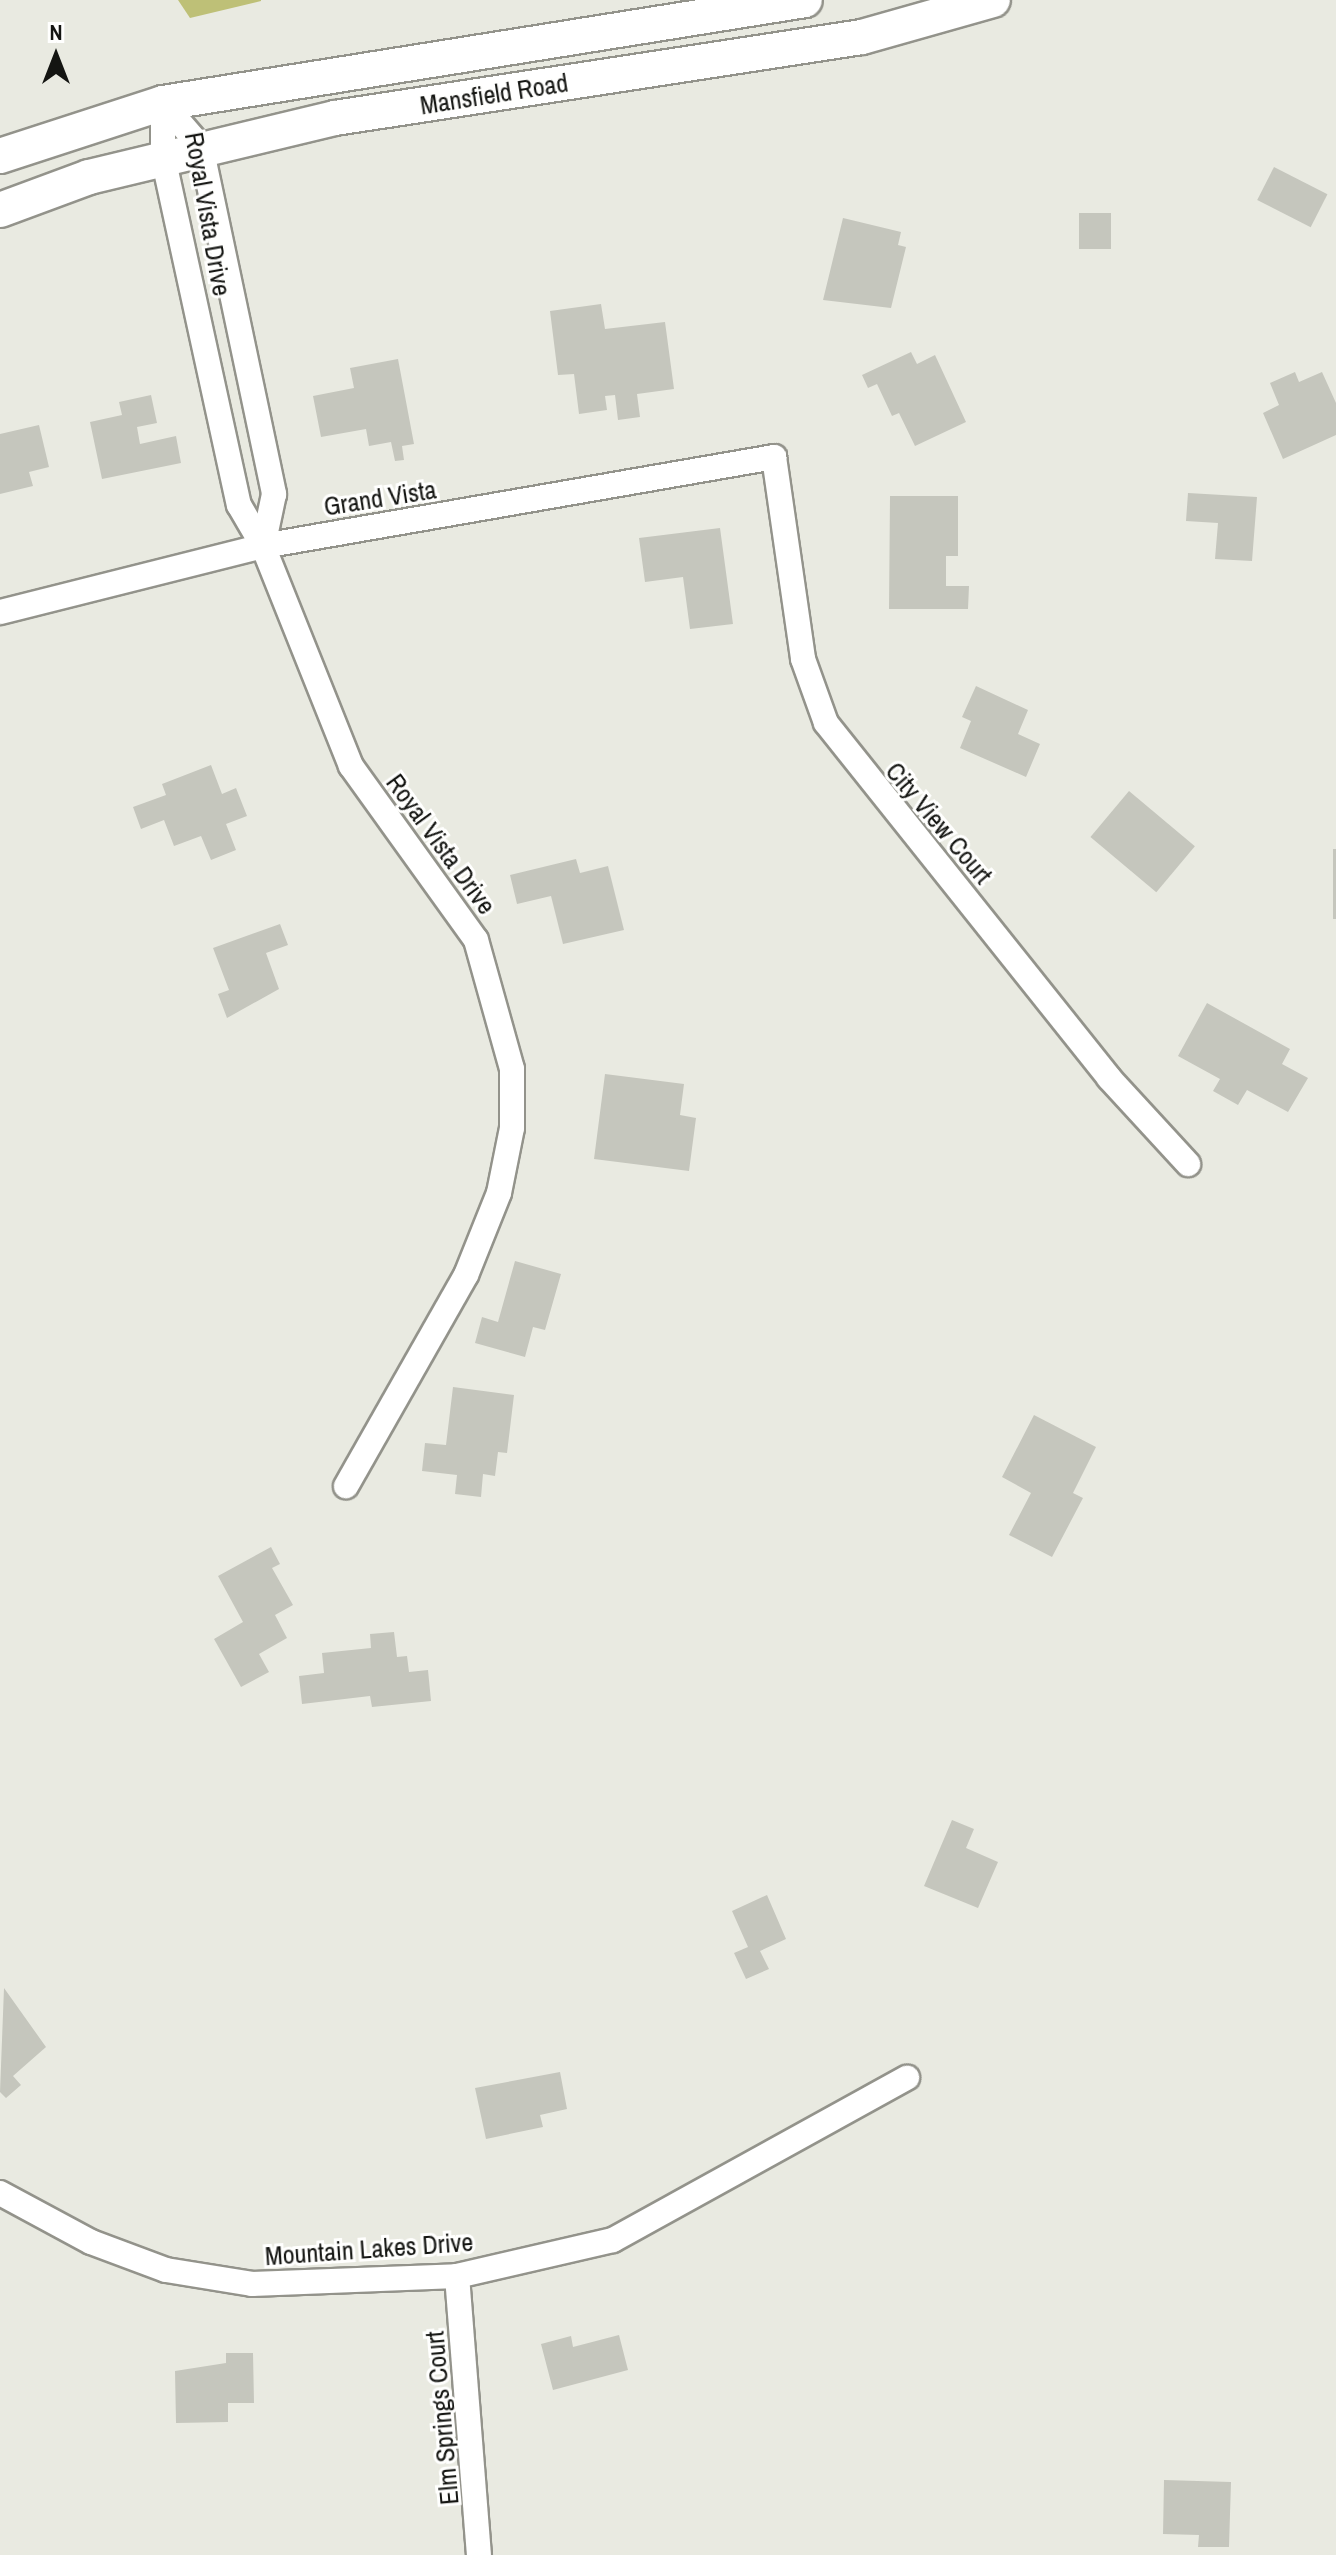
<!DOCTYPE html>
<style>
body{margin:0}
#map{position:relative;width:1336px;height:2555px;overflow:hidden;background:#e9eae1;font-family:"Archivo Narrow",sans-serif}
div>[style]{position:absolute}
.forest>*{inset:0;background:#bec077}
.building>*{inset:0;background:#c5c6bd;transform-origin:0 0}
.roads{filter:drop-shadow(2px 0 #93938b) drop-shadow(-2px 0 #93938b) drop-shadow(0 2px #93938b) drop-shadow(0 -2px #93938b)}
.street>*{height:24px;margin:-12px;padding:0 12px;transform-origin:12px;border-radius:12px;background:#fff}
.secondary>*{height:34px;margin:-17px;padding:0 17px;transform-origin:17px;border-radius:17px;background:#fff}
span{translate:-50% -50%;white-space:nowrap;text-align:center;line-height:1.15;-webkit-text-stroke:6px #fffffe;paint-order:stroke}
.street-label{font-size:26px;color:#141512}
.north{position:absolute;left:16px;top:16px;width:80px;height:80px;-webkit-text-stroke:6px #fffffe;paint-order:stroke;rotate:0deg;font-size:22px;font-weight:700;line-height:32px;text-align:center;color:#141512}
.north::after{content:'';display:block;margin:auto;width:28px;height:36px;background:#141512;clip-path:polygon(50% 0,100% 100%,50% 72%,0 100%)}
</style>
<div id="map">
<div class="forest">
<i style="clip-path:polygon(178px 0,261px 0,261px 1px,190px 18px)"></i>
</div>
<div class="building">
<i style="left:1274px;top:167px;width:60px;height:37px;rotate:27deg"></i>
<i style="left:1079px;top:213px;width:32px;height:36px"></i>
<i style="clip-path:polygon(843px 218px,901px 232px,898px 245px,906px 247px,891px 308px,823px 300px)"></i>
<i style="clip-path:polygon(601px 304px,605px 329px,665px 322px,674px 389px,637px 394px,640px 417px,618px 420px,615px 395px,605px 396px,607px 410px,579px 414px,574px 374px,558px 375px,550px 311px)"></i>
<i style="clip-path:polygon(911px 352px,917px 364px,935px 355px,966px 422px,915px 446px,899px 413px,892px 416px,877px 384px,868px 388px,862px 375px)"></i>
<i style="clip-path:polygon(398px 359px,414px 444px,402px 446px,404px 460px,395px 461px,391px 442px,369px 446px,366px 429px,321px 437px,313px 396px,354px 388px,350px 368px)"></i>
<i style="clip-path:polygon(1295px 372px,1299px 382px,1322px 372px,1336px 403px,1336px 435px,1283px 459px,1263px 413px,1279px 405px,1270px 383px)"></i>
<i style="clip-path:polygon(151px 395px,157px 423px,137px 427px,140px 444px,176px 436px,181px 463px,102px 479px,90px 422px,122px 415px,119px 402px)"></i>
<i style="clip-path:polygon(39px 425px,49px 467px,29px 472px,33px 486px,0 494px,0 434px)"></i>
<i style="clip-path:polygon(1188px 493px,1257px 497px,1252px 561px,1215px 559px,1218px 523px,1186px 521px)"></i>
<i style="clip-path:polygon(890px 496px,958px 496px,958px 556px,946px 556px,946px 586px,969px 586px,968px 609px,889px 609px)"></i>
<i style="clip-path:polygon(720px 528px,733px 624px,690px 629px,683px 577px,645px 582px,639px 538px)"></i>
<i style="clip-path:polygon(976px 686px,1028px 710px,1018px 734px,1040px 744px,1026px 777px,960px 748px,971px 721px,962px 717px)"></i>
<i style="clip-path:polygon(211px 765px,222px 794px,236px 788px,247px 816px,226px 824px,236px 850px,211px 860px,201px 836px,174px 846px,164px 820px,141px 829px,133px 807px,166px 795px,162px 784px)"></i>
<i style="left:1129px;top:791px;width:86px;height:60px;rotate:40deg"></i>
<i style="left:1333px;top:849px;width:3px;height:70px"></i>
<i style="clip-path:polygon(576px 859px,580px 873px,608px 866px,624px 930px,563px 944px,551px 896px,517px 904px,510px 875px)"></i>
<i style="clip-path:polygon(280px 924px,288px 945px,266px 953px,279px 989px,227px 1018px,218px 994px,229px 990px,213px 948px)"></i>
<i style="clip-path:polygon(1207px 1003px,1290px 1049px,1282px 1064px,1308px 1078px,1288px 1112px,1247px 1090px,1238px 1105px,1213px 1091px,1220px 1079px,1178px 1056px)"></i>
<i style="clip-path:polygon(605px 1074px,684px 1084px,680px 1115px,696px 1118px,689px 1171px,594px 1159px)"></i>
<i style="clip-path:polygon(515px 1261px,561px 1274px,545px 1330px,533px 1327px,525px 1357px,475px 1343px,482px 1317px,498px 1322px)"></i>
<i style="clip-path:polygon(453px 1387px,514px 1395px,507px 1453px,498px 1452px,495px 1476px,483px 1474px,481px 1497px,455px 1494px,457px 1475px,422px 1471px,425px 1443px,446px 1445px)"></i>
<i style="clip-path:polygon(1034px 1415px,1096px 1447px,1073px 1493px,1083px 1498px,1052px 1557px,1009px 1535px,1031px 1493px,1002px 1477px)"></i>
<i style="clip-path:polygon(271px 1547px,280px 1564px,272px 1568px,293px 1605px,275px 1615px,287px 1638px,259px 1654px,269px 1672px,241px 1687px,214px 1639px,243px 1622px,218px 1576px)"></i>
<i style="clip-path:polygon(394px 1632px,397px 1657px,407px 1656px,409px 1672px,428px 1670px,431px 1701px,372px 1707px,370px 1696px,302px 1704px,299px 1676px,324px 1673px,322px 1653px,371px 1648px,370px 1634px)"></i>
<i style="clip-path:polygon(952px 1820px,974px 1829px,966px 1848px,998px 1862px,978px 1908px,924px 1886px)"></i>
<i style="clip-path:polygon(767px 1895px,786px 1939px,760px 1951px,769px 1969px,746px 1979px,734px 1953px,748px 1947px,732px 1911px)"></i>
<i style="clip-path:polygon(4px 1988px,46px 2047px,13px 2076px,21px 2085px,6px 2098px,0 2092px)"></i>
<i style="clip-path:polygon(560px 2072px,567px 2109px,540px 2115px,543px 2127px,486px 2139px,475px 2088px)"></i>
<i style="clip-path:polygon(619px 2335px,628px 2370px,553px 2390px,541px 2344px,571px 2336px,573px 2347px)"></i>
<i style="clip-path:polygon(226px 2353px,253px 2353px,254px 2403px,228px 2403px,228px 2422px,176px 2423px,175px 2371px,226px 2363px)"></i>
<i style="clip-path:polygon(1164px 2480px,1231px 2482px,1229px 2547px,1198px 2547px,1199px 2535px,1163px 2534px)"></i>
</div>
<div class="roads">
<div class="street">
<i style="left:163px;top:103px;width:54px;rotate:90deg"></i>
<i style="left:163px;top:157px;width:356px;rotate:77.7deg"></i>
<i style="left:239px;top:505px;width:48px;rotate:59.7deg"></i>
<i style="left:263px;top:546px;width:237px;rotate:68.2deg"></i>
<i style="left:351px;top:766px;width:214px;rotate:54.3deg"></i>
<i style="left:476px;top:940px;width:134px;rotate:74.4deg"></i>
<i style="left:512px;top:1069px;width:59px;rotate:90deg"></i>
<i style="left:512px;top:1128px;width:66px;rotate:101.3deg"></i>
<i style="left:499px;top:1193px;width:88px;rotate:111.9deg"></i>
<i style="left:466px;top:1275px;width:243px;rotate:119.6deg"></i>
<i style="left:163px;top:103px;width:58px;rotate:49.2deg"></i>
<i style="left:201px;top:147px;width:355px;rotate:78.1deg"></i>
<i style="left:274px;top:494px;width:53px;rotate:101.9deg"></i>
<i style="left:0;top:612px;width:271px;rotate:-14.1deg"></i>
<i style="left:263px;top:546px;width:519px;rotate:-9.88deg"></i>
<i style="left:774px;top:457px;width:204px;rotate:81.8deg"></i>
<i style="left:803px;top:659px;width:68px;rotate:70.2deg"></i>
<i style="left:826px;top:723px;width:454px;rotate:51.4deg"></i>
<i style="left:1109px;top:1078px;width:117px;rotate:47.4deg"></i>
<i style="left:0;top:2193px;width:103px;rotate:28.3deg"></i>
<i style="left:91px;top:2242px;width:80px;rotate:20.5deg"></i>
<i style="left:166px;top:2270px;width:87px;rotate:9.2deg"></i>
<i style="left:252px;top:2284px;width:205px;rotate:-2.2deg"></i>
<i style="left:457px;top:2276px;width:160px;rotate:-13deg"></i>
<i style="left:613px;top:2240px;width:336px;rotate:-28.9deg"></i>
<i style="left:457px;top:2276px;width:280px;rotate:85.5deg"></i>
</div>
<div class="secondary">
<i style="left:0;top:156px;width:171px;rotate:-18deg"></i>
<i style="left:163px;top:103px;width:650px;rotate:-9.11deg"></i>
<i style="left:0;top:210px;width:95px;rotate:-20.3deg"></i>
<i style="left:89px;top:177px;width:253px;rotate:-13.5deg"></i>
<i style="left:335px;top:118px;width:533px;rotate:-8.74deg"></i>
<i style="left:862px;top:37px;width:136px;rotate:-15.8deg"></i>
</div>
</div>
<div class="street-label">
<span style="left:494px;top:94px;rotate:-9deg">Mansfield Road</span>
<span style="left:208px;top:214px;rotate:80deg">Royal Vista Drive</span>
<span style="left:380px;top:498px;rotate:-9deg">Grand Vista</span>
<span style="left:939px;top:823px;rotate:50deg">City View Court</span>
<span style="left:441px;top:844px;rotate:54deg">Royal Vista Drive</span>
<span style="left:369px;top:2249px;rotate:-4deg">Mountain Lakes Drive</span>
<span style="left:442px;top:2418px;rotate:-95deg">Elm Springs Court</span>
</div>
<div class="north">N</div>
</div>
